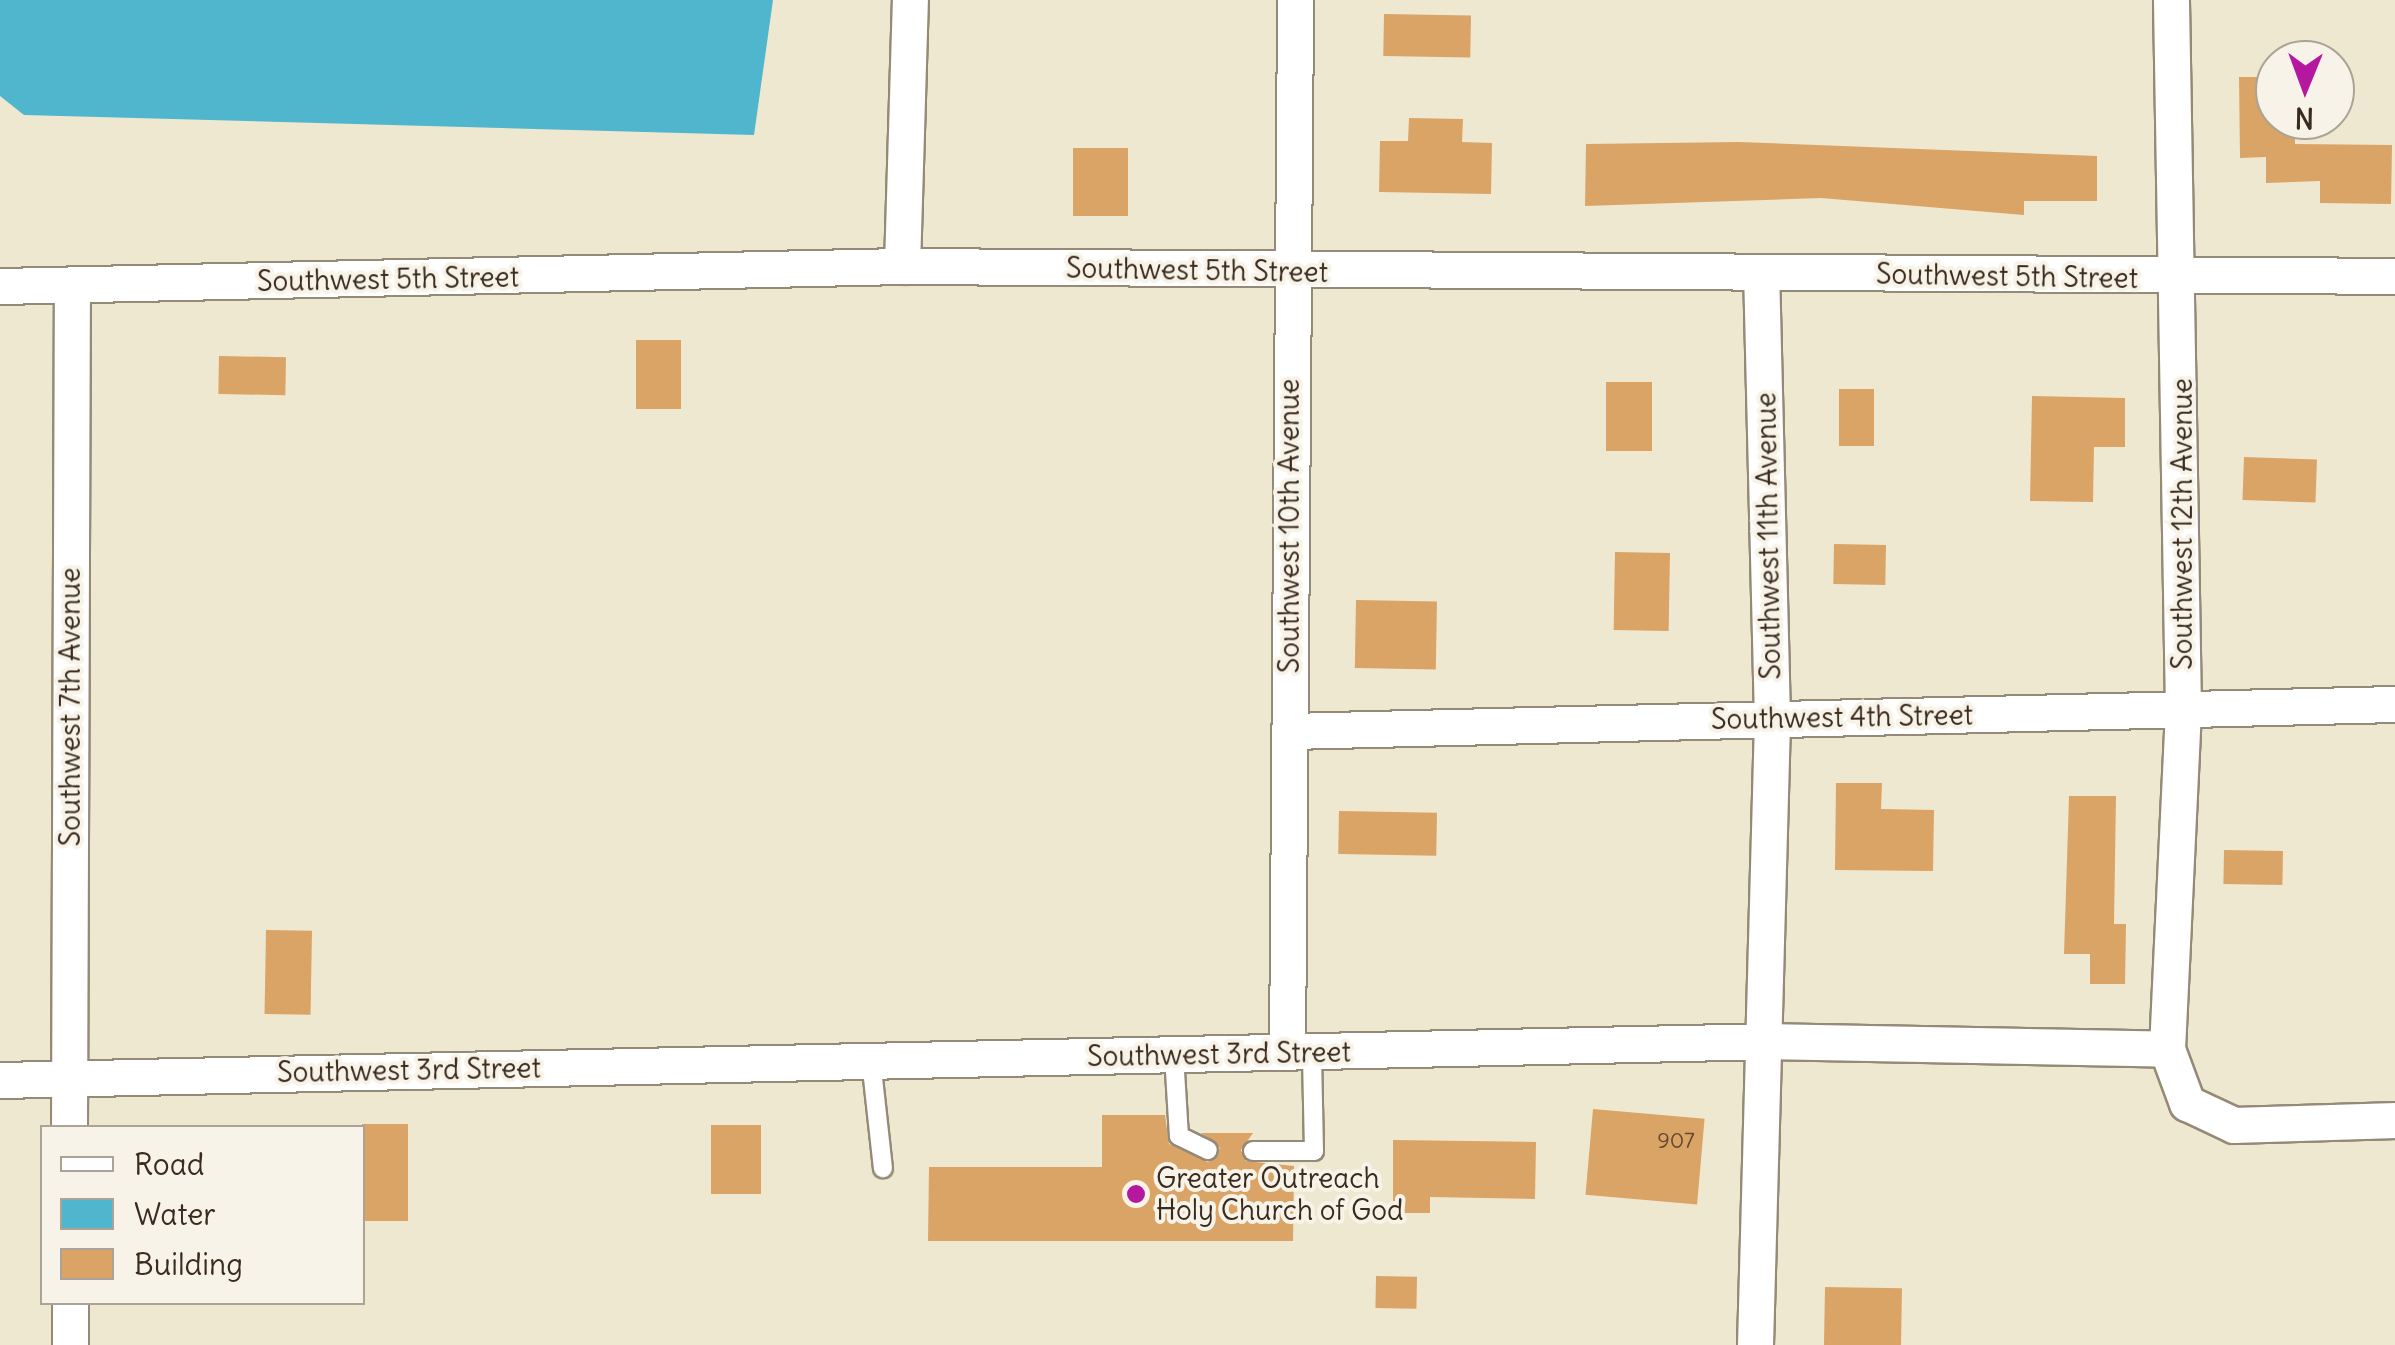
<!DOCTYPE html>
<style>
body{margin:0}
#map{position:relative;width:2395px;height:1345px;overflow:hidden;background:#efe8d0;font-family:Delius,sans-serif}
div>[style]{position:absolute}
.water>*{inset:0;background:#4fb6cd}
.building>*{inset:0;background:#daa466;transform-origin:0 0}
.roads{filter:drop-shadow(2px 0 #958977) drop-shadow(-2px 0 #958977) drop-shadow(0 2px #958977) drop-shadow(0 -2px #958977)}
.service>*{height:18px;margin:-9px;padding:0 9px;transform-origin:9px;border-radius:9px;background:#fff}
.minor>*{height:35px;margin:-17.5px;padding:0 17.5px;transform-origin:17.5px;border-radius:17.5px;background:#fff}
.dots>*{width:28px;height:28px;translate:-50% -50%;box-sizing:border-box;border:5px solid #f7f3e8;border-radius:50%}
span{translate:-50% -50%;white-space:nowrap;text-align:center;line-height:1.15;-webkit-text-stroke:8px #f7f3e8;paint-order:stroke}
.number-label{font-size:22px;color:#634830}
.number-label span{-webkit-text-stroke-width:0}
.street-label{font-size:28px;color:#3b2a1e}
.poi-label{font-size:28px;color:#3b2a1e}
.left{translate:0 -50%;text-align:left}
.legend{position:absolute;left:40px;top:1125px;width:325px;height:180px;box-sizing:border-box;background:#f7f3e8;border:2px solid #aca397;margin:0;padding:12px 18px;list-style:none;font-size:30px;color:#3b2a1e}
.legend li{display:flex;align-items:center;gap:20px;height:50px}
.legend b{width:50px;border:2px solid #aca397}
.north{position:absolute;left:2255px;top:40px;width:100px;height:100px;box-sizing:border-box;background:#f7f3e8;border:2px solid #aca397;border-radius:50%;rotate:181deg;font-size:28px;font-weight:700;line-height:40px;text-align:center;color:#3b2a1e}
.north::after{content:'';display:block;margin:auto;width:35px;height:45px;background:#b5179e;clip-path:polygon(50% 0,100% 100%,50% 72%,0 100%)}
</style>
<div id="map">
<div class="water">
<i style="clip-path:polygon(0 0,773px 0,754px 135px,24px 115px,0 96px)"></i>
</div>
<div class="building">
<i style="left:1384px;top:14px;width:87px;height:42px;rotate:1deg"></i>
<i style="clip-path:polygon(2239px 77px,2275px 77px,2275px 120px,2295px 120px,2295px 144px,2392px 145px,2391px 204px,2320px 203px,2320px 181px,2266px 183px,2266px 157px,2240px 158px)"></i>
<i style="clip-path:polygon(1409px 118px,1463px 119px,1462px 142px,1492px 143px,1491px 194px,1379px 192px,1380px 141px,1408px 141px)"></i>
<i style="clip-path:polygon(1739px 142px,2097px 156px,2097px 201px,2024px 201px,2024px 215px,1821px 198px,1585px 206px,1586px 144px)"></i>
<i style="left:1073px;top:148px;width:55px;height:68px"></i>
<i style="left:636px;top:340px;width:45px;height:69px"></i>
<i style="left:219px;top:356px;width:67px;height:38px;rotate:1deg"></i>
<i style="left:1606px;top:382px;width:46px;height:69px"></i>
<i style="left:1839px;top:389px;width:35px;height:57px"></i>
<i style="clip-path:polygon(2032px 396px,2125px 398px,2125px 447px,2094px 447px,2093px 502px,2030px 501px)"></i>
<i style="left:2244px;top:457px;width:73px;height:43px;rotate:2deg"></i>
<i style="left:1834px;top:544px;width:52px;height:40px;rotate:1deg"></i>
<i style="left:1615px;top:552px;width:55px;height:78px;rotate:1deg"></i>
<i style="left:1356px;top:600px;width:81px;height:68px;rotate:1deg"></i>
<i style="clip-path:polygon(1836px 783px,1882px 783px,1881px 809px,1934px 810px,1933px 871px,1835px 870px)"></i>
<i style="clip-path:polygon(2069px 796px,2116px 796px,2114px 924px,2126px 924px,2125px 984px,2090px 984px,2090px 954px,2064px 954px)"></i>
<i style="left:1339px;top:811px;width:98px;height:43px;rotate:1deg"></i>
<i style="left:2224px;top:850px;width:59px;height:34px;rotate:1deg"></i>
<i style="left:266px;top:930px;width:46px;height:84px;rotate:1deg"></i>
<i style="left:1593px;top:1109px;width:112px;height:86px;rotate:5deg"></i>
<i style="clip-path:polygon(1102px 1115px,1165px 1115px,1169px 1144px,1208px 1162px,1220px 1148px,1201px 1133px,1253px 1133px,1241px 1150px,1246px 1161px,1294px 1166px,1293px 1241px,928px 1241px,929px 1167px,1102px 1167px)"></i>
<i style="left:362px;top:1124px;width:46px;height:97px"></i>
<i style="left:711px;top:1125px;width:50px;height:69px"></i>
<i style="clip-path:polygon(1393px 1140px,1536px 1142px,1535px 1199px,1430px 1197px,1430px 1213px,1393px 1213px)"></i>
<i style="left:1376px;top:1276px;width:41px;height:32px;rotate:1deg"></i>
<i style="left:1825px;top:1287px;width:77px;height:58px;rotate:1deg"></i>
</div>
<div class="roads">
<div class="service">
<i style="left:1174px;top:1055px;width:81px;rotate:86.5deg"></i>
<i style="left:1179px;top:1136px;width:32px;rotate:26deg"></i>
<i style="left:871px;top:1060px;width:109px;rotate:83.7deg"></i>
<i style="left:1253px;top:1151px;width:61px"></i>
<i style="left:1314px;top:1151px;width:99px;rotate:-91.2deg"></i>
</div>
<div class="minor">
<i style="left:902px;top:266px;width:266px;rotate:-88.3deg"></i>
<i style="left:0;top:286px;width:902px;rotate:-1.27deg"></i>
<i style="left:902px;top:266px;width:1493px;rotate:0.38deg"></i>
<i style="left:1290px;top:731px;width:1105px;rotate:-1.4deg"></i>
<i style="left:2167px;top:1049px;width:339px;rotate:-87.3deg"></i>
<i style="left:2183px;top:710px;width:710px;rotate:-90.97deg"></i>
<i style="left:1287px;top:1052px;width:1052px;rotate:-89.56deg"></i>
<i style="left:0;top:1080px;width:1768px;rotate:-1.26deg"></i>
<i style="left:1768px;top:1041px;width:399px;rotate:1.1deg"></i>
<i style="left:2167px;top:1049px;width:58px;rotate:69.7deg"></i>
<i style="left:2187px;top:1103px;width:52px;rotate:25.1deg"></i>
<i style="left:2234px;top:1125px;width:161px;rotate:-1.8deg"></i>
<i style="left:69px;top:1128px;width:841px;rotate:-89.8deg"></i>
<i style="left:70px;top:1302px;width:43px;rotate:90deg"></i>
<i style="left:1755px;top:1345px;width:626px;rotate:-88.44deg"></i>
<i style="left:1772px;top:719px;width:447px;rotate:-91.4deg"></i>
</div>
</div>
<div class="dots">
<i style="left:1136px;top:1194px;background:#b5179e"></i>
</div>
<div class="number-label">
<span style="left:1676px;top:1141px">907</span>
</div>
<div class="street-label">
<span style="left:1197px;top:270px;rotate:1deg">Southwest 5th Street</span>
<span style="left:2007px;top:276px;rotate:1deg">Southwest 5th Street</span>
<span style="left:388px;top:279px;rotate:-1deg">Southwest 5th Street</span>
<span style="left:2182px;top:524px;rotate:-90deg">Southwest 12th Avenue</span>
<span style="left:1289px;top:526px;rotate:-90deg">Southwest 10th Avenue</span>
<span style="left:1768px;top:536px;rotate:-91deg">Southwest 11th Avenue</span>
<span style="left:70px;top:707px;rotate:-90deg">Southwest 7th Avenue</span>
<span style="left:1842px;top:717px;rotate:-1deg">Southwest 4th Street</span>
<span style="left:1219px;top:1054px;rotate:-1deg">Southwest 3rd Street</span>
<span style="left:409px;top:1070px;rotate:-1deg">Southwest 3rd Street</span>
</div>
<div class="poi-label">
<span class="left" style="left:1156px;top:1194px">Greater Outreach<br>Holy Church of God</span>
</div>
<ul class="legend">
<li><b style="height:12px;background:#fff"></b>Road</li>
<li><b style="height:28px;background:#4fb6cd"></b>Water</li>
<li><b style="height:28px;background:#daa466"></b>Building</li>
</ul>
<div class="north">N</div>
</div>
